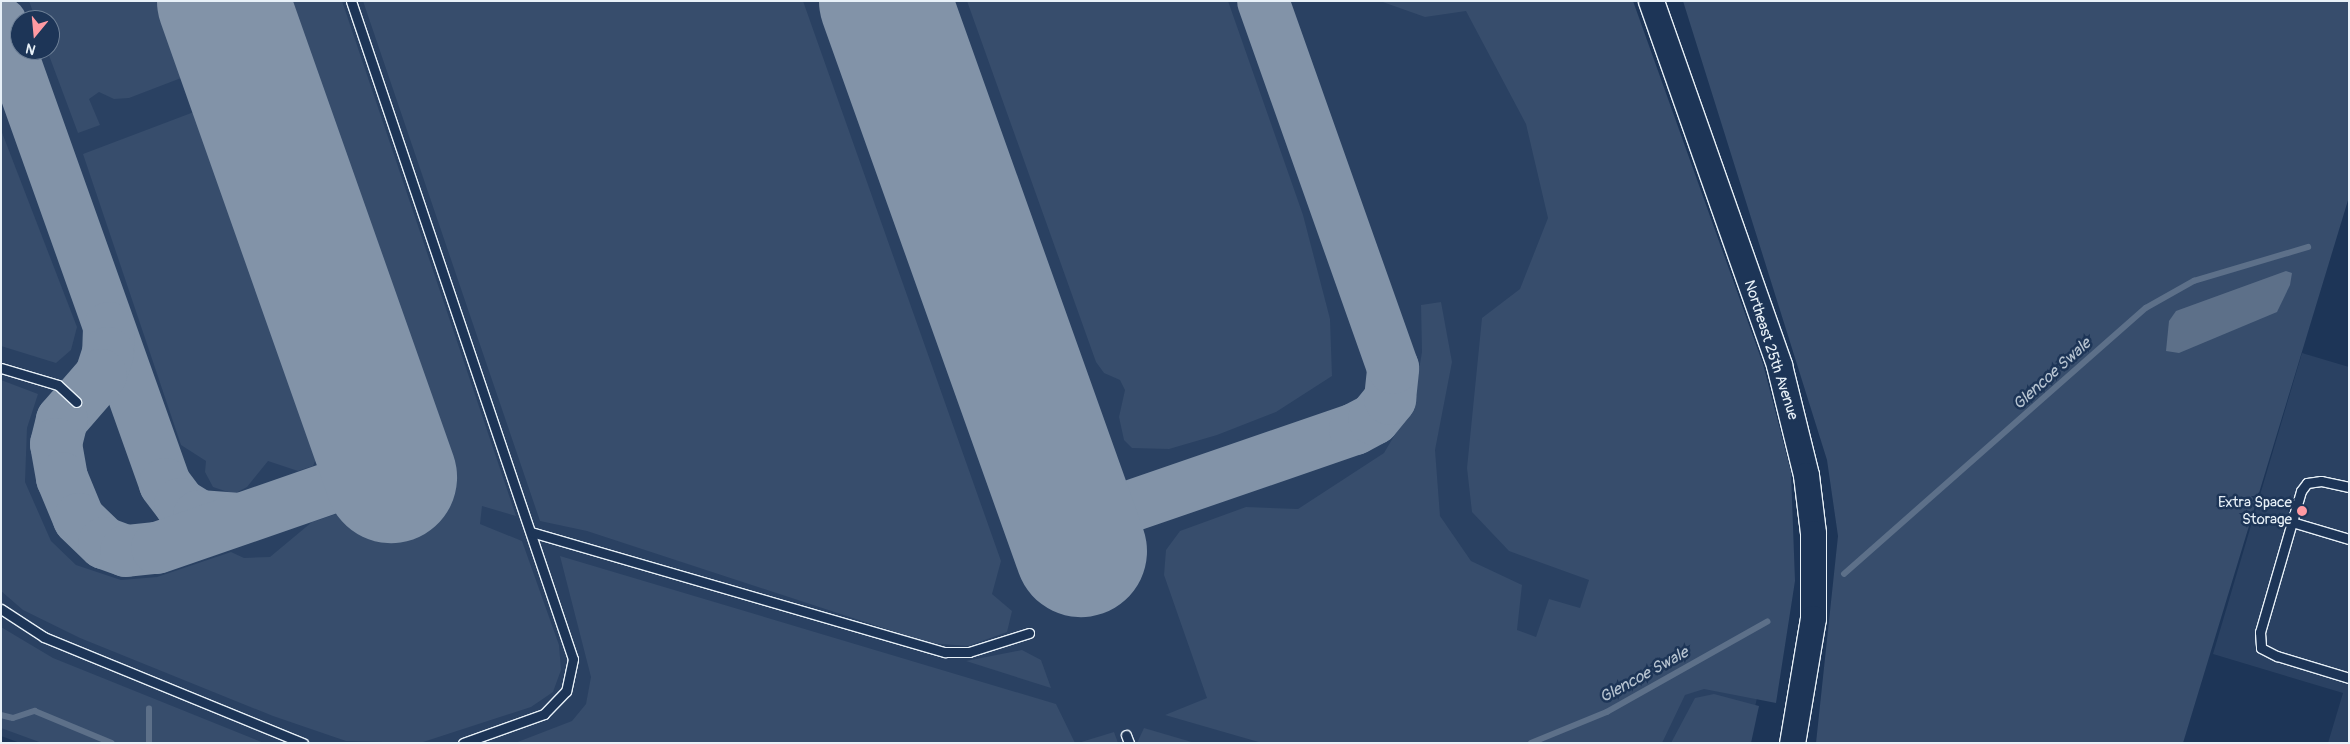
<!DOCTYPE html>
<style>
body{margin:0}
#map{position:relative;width:2350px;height:744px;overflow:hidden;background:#1d3557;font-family:Pangolin,sans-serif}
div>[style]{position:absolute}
.built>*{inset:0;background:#2a4162}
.green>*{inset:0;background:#374d6c}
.water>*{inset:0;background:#5d7089}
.stream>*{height:5.5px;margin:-2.75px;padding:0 2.75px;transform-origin:2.75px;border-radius:2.75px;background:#5d7089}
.taxiway>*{height:52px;margin:-26px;padding:0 26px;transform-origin:26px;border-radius:26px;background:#8293a8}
.runway>*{height:132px;margin:-66px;padding:0 66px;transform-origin:66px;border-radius:66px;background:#8293a8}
.roads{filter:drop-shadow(1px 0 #e8f1f8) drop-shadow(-1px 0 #e8f1f8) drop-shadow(0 1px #e8f1f8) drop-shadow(0 -1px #e8f1f8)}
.lane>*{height:9px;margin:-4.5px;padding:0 4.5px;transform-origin:4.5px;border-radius:4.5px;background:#1d3557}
.secondary>*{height:25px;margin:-12.5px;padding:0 12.5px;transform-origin:12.5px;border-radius:12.5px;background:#1d3557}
.dots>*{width:14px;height:14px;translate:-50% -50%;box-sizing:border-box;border:2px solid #1d3557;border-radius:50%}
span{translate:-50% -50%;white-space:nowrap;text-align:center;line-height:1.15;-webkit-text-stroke:5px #1d3557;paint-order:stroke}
.street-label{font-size:15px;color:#e8f1f8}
.poi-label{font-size:15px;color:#e8f1f8}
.right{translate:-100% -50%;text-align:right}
.water-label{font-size:16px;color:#b7c4d1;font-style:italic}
.frame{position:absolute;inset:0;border:2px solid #e8f1f8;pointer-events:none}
.north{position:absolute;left:10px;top:10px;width:50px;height:50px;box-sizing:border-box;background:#1d3557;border:1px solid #6e8097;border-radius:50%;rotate:197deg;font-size:14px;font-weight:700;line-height:20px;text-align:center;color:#e8f1f8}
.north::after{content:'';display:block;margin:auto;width:18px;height:22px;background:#ff9aa2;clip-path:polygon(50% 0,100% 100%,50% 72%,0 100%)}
</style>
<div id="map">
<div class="built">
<i style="clip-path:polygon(evenodd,1px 1px,1601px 1px,1757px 698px,1747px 743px,20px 743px,1px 736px,1px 1px,20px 20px,50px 20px,50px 50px,20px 50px,20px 20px)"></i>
<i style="clip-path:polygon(2302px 353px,2349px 367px,2349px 743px,2328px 743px,2343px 693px,2213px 654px)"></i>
</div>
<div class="green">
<i style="clip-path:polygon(29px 1px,178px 1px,202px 70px,129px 98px,114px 99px,99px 92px,89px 99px,100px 125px,78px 133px,47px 50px,50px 20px,36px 20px)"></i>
<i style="clip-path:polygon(269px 1px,342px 1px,516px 516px,482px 506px,480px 524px,522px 541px,559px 645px,561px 670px,553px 692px,531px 707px,420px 743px,346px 741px,273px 716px,80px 638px,23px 610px,1px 591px,1px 380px,38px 394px,27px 428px,25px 482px,51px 541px,76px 565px,121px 580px,157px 577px,231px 552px,244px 558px,270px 557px,312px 522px,436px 481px,429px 450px)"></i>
<i style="clip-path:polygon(363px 1px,803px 1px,1001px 561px,992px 594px,1012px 611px,1007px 632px,968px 646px,929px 643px,587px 531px,540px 521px)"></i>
<i style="clip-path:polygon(967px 1px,1228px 1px,1303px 215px,1330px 319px,1332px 376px,1276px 412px,1217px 435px,1169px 449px,1132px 448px,1124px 440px,1119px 417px,1125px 390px,1120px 380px,1104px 373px,1096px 362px)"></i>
<i style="clip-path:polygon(1380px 1px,1633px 1px,1763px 364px,1791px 472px,1795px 581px,1776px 703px,1704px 689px,1685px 695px,1662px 743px,1262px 743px,1165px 715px,1207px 698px,1164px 575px,1166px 550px,1180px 531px,1246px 507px,1298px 509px,1384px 453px,1413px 404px,1422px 352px,1421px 305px,1441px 302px,1452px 362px,1435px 450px,1440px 516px,1471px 561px,1522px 585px,1517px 630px,1536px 637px,1549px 599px,1580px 608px,1589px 580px,1509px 551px,1472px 512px,1467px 468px,1482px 318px,1520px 289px,1548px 218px,1526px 124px,1466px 11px,1425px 17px)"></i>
<i style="clip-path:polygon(1683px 1px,2349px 1px,2349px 197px,2183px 743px,1816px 743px,1838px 536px,1827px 460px)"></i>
<i style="clip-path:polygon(215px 104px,318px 392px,308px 426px,320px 449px,313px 466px,298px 471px,268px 461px,247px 487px,234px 494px,213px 487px,205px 472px,206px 461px,181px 445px,83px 154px)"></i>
<i style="clip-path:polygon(1px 130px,77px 327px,71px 350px,56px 363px,1px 346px)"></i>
<i style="clip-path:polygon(560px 556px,1056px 704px,1075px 743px,515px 743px,572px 721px,586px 704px,591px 677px)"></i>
<i style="clip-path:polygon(1px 627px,53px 658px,264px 743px,42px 743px,1px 728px)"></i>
<i style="clip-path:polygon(1022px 650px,1041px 660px,1051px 688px,966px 661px)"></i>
<i style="clip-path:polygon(1714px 694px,1759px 706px,1751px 743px,1671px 743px,1695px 698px)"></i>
<i style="clip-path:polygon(1144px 728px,1195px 743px,1137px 743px)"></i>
<i style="clip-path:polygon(1114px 732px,1118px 743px,1078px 743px)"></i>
</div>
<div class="water">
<i style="clip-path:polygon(2286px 271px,2292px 273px,2290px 285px,2277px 312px,2179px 353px,2166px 351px,2169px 321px,2176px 311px)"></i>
</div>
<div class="stream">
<i style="left:1844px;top:574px;width:402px;rotate:-41.4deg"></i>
<i style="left:2146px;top:308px;width:55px;rotate:-29.4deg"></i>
<i style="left:2194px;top:281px;width:119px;rotate:-16.6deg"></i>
<i style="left:1px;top:715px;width:12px;rotate:14deg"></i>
<i style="left:13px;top:718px;width:23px;rotate:-18deg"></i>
<i style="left:35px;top:711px;width:83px;rotate:22.6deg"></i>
<i style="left:149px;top:743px;width:34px;rotate:-90deg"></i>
<i style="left:1531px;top:743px;width:82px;rotate:-22.2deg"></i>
<i style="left:1607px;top:712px;width:184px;rotate:-29.4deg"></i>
</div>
<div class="taxiway">
<i style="left:1px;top:23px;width:489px;rotate:70.4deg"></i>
<i style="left:165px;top:484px;width:25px;rotate:53deg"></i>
<i style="left:180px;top:504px;width:22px;rotate:32deg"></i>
<i style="left:199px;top:516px;width:40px;rotate:4.3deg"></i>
<i style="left:109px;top:328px;width:25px;rotate:92deg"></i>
<i style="left:108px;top:353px;width:23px;rotate:108deg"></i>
<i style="left:101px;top:375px;width:60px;rotate:130.9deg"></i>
<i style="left:62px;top:420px;width:25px;rotate:104deg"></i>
<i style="left:56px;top:444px;width:35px;rotate:80deg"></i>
<i style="left:62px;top:478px;width:44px;rotate:67.5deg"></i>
<i style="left:79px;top:519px;width:35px;rotate:44deg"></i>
<i style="left:104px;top:543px;width:23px;rotate:20deg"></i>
<i style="left:126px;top:551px;width:31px;rotate:-6deg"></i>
<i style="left:157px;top:548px;width:244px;rotate:-19.1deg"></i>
<i style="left:1073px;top:526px;width:298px;rotate:-19deg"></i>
<i style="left:1355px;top:429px;width:21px;rotate:-28deg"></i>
<i style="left:1374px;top:419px;width:26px;rotate:-51deg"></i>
<i style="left:1390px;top:399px;width:31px;rotate:-84deg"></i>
<i style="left:1393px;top:368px;width:389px;rotate:-109.5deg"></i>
</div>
<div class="runway">
<i style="left:223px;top:1px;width:505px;rotate:70.56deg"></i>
<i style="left:885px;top:1px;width:584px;rotate:70.39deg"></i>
</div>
<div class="roads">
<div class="lane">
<i style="left:351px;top:1px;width:694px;rotate:71.36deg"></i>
<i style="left:573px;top:659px;width:33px;rotate:102deg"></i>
<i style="left:566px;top:691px;width:32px;rotate:134deg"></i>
<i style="left:544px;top:714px;width:86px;rotate:160.3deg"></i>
<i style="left:1px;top:368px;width:59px;rotate:16.6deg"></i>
<i style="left:58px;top:385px;width:25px;rotate:43deg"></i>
<i style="left:2349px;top:487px;width:29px;rotate:-168deg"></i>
<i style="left:2321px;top:481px;width:14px;rotate:172deg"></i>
<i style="left:2307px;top:483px;width:10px;rotate:127deg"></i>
<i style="left:2301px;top:491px;width:147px;rotate:106.2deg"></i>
<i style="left:2260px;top:632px;width:16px;rotate:86deg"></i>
<i style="left:2261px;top:648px;width:18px;rotate:27deg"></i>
<i style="left:2277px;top:656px;width:75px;rotate:17deg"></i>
<i style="left:2292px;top:522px;width:59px;rotate:16.6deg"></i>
<i style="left:531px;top:532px;width:431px;rotate:16.2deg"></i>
<i style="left:945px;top:652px;width:24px"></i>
<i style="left:969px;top:652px;width:63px;rotate:-17.6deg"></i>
<i style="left:1px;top:609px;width:51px;rotate:33.1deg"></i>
<i style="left:44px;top:637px;width:280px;rotate:22.3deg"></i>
<i style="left:1126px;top:735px;width:9px;rotate:69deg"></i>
</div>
<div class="secondary">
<i style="left:1651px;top:1px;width:386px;rotate:70.6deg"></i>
<i style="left:1779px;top:365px;width:113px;rotate:76.2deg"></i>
<i style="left:1806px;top:475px;width:58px;rotate:83.1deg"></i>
<i style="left:1813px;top:533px;width:85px;rotate:90deg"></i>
<i style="left:1813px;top:618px;width:127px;rotate:99.5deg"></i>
</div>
</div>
<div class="dots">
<i style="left:2302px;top:511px;background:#ff9aa2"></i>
</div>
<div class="street-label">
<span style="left:1771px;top:350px;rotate:72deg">Northeast 25th Avenue</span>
</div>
<div class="poi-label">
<span class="right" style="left:2292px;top:511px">Extra Space<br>Storage</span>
</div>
<div class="water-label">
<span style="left:2052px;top:374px;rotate:-42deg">Glencoe Swale</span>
<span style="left:1644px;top:675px;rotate:-29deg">Glencoe Swale</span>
</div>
<div class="frame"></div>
<div class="north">N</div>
</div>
